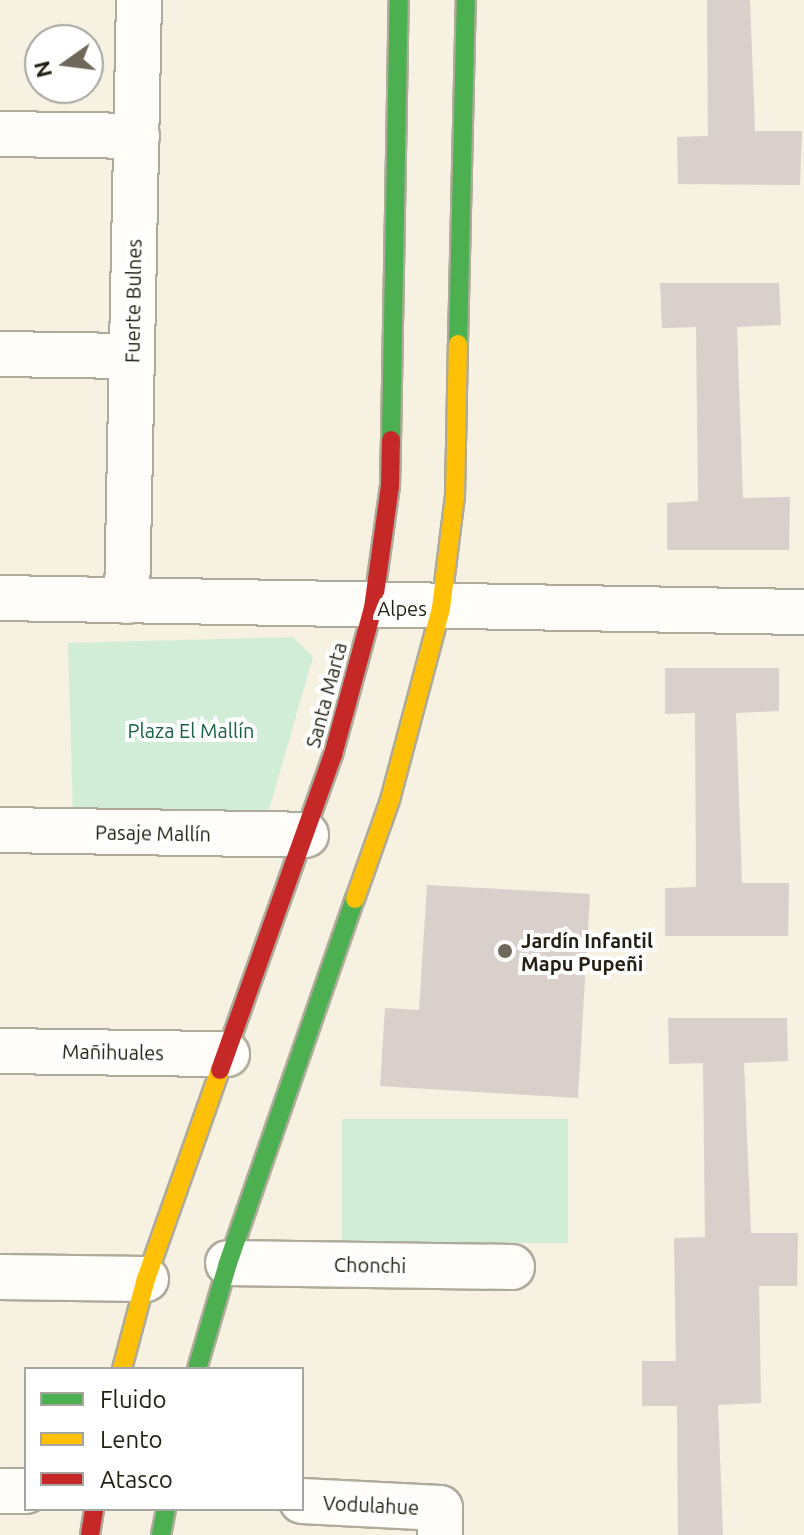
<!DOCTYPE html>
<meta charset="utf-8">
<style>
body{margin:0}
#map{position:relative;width:804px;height:1535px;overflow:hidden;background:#f6f1e0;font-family:Ubuntu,sans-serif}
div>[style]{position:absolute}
.green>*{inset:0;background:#d2edd7;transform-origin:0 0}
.building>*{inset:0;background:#d9cfcb}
.roads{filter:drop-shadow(2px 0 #aeaa9c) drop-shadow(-2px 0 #aeaa9c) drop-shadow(0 2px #aeaa9c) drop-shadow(0 -2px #aeaa9c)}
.street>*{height:44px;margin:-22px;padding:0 22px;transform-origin:22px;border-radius:22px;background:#fefdfa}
.fast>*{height:18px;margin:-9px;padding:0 9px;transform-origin:9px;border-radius:9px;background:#4caf50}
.slow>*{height:18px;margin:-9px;padding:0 9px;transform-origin:9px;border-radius:9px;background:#ffc107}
.jam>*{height:18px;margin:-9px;padding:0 9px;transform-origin:9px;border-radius:9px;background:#c62828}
.dots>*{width:22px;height:22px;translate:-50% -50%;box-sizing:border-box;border:4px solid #fff;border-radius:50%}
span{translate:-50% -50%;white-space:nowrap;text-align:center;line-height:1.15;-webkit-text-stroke:8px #fff;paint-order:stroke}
.street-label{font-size:20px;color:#231f12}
.park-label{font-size:20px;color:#196147}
.poi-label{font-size:20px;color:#231f12;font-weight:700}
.left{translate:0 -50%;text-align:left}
.legend{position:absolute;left:24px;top:1367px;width:280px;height:144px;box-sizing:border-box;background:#fff;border:2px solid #a7a5a0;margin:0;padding:10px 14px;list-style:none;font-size:24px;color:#231f12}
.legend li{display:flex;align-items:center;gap:16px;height:40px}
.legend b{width:40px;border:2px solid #a7a5a0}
.north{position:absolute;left:24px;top:24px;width:80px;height:80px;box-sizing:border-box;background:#fff;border:2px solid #a7a5a0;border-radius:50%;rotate:256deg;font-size:22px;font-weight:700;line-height:32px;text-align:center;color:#231f12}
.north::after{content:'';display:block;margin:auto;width:28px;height:36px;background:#6d685a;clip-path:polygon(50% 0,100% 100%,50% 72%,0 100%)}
</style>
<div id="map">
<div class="green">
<i style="clip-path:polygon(293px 637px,313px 657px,267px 817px,73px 815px,68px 643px)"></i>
<i style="left:342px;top:1119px;width:226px;height:124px"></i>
</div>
<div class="building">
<i style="clip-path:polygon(707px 0,750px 0,755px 131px,802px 131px,800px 185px,678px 184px,677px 137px,708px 136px)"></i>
<i style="clip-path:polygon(660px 283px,779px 283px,781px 325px,737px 327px,743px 498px,790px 497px,789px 550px,667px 550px,667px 503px,698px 501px,696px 327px,662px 328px)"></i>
<i style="clip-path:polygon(665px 668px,779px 668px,779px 711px,736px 713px,742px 883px,789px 883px,788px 936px,665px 936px,665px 888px,696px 887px,695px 713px,665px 714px)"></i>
<i style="clip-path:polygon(427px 885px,590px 894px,578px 1098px,380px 1086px,385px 1008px,419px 1010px)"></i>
<i style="clip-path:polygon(668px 1018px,787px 1018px,788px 1061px,744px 1063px,751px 1233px,798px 1233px,797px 1286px,759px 1286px,761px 1403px,718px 1405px,723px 1535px,678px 1535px,677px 1406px,642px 1406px,642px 1361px,676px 1361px,674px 1238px,705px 1237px,703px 1063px,669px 1064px)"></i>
</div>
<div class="roads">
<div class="street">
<i style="left:0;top:134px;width:137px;rotate:0.8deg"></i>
<i style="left:0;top:354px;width:132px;rotate:0.9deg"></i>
<i style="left:0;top:598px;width:804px;rotate:1deg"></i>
<i style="left:127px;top:601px;width:601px;rotate:-88.86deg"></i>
<i style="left:0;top:830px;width:306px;rotate:0.9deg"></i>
<i style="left:0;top:1051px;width:227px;rotate:0.8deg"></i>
<i style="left:228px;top:1263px;width:284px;rotate:0.8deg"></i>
<i style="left:0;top:1277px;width:146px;rotate:0.8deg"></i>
<i style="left:0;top:1491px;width:26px"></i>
<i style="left:302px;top:1501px;width:138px;rotate:2.9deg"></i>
<i style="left:440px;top:1508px;width:27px;rotate:90deg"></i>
</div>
<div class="fast">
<i style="left:458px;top:344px;width:344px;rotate:-88.7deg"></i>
<i style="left:391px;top:440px;width:440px;rotate:-89deg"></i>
<i style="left:197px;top:1369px;width:110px;rotate:-73.7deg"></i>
<i style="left:228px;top:1263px;width:386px;rotate:-70.8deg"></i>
<i style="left:161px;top:1535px;width:26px;rotate:-79deg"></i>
</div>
<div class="slow">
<i style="left:355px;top:899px;width:105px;rotate:-70.5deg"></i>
<i style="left:390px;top:800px;width:199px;rotate:-75.1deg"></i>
<i style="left:441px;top:608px;width:113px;rotate:-82.9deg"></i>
<i style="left:455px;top:496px;width:152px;rotate:-88.9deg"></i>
<i style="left:122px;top:1369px;width:93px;rotate:-75.1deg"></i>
<i style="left:146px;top:1279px;width:222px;rotate:-70.5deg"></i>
</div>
<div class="jam">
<i style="left:220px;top:1070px;width:335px;rotate:-70.3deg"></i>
<i style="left:333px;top:755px;width:152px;rotate:-74.8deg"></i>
<i style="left:373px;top:608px;width:123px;rotate:-82.1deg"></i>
<i style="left:390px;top:486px;width:46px;rotate:-88.8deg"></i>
<i style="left:90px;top:1535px;width:26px;rotate:-81deg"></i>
</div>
</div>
<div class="dots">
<i style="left:505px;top:951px;background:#6d685a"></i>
</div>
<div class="street-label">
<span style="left:133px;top:301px;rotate:-89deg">Fuerte Bulnes</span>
<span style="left:402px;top:608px">Alpes</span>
<span style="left:326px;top:695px;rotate:-75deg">Santa Marta</span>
<span style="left:153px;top:833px;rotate:1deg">Pasaje Mallín</span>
<span style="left:113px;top:1052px;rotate:1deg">Mañihuales</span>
<span style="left:370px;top:1265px;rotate:1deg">Chonchi</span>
<span style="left:371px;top:1505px;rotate:3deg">Vodulahue</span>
</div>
<div class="park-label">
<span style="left:191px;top:730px">Plaza El Mallín</span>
</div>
<div class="poi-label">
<span class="left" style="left:521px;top:952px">Jardín Infantil<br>Mapu Pupeñi</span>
</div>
<ul class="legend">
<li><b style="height:10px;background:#4caf50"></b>Fluido</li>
<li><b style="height:10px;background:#ffc107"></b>Lento</li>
<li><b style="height:10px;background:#c62828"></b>Atasco</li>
</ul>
<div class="north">N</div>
</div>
